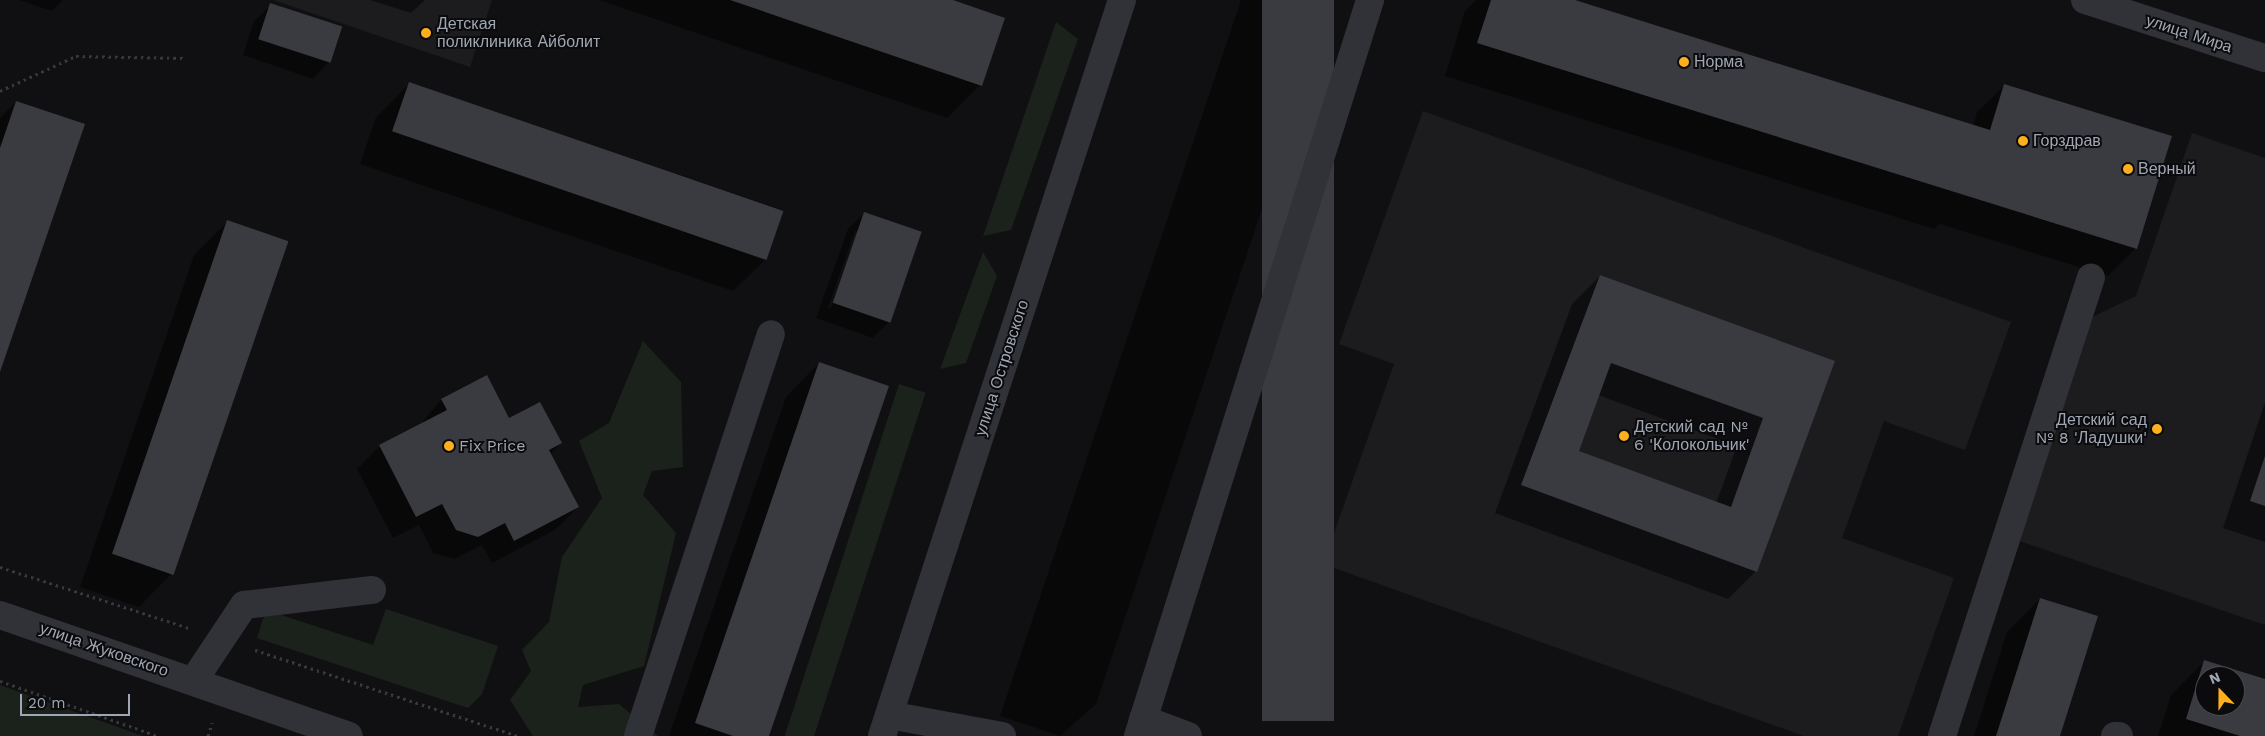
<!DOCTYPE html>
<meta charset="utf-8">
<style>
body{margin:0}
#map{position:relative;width:2265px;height:736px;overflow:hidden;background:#101012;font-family:"Work Sans",sans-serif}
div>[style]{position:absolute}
.built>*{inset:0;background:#1c1c1f}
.green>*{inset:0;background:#1a221b;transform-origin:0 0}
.shadow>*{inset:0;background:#0007}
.building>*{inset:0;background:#3a3b40;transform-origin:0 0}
.path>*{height:3px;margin-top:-1.5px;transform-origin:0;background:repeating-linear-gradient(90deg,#37393e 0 2.5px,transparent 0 6.5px)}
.minor>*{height:28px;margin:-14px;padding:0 14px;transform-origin:14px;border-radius:14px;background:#313237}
.dots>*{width:14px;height:14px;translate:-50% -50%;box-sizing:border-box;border:2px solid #0b0b0d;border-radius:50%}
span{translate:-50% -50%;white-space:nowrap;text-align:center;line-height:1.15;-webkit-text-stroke:4px #0b0b0d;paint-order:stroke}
.poi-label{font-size:16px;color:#a0a7b4}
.left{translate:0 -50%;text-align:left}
.right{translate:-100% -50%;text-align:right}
.street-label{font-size:16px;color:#a0a7b4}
.north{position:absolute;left:2195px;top:666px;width:50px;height:50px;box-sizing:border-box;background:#0b0b0d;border:1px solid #474950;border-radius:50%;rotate:338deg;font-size:14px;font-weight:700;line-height:20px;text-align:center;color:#a0a7b4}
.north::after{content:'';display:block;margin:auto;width:18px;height:22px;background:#fdaf1d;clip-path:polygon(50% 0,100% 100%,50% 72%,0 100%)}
.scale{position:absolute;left:20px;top:694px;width:110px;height:22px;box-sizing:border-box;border:2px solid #a0a7b4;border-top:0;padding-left:6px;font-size:15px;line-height:18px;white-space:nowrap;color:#a0a7b4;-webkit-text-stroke:4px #0b0b0d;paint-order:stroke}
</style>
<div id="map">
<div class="built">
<i style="clip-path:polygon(273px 0,492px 0,470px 67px)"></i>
<i style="clip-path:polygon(1423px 111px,2011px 322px,1965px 450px,1884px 421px,1842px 538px,1954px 578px,1898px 736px,1804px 736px,1323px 564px,1394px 364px,1339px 344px)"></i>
<i style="clip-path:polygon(2192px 133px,2265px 158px,2265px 625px,2011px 538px,2086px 320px,2136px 296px)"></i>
</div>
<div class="green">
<i style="clip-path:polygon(1056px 22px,1078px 39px,1011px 230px,983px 236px)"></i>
<i style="clip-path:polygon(983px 252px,997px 276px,966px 363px,940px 369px)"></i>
<i style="clip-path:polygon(643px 341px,681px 382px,683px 467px,652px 471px,643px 495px,676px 533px,644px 666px,583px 685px,578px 707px,619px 704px,658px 736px,533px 736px,510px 700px,531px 671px,522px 650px,549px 622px,562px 557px,602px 498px,579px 441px,609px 423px)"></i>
<i style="left:899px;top:384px;width:28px;height:375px;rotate:18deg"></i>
<i style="clip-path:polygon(386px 609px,498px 646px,482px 694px,468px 708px,257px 638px,266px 610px,373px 645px)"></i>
<i style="clip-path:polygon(0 685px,143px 736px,0 736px)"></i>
</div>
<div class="shadow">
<i style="clip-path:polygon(19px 0,63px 0,52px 11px)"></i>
<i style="clip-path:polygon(370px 0,425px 0,411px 13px)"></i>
<i style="clip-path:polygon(599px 0,949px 0,980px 85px,947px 118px)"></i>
<i style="clip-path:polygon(1241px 0,1332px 0,1096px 704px,1060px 736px,1000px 716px)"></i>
<i style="clip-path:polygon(1476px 0,1570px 0,1973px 126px,1977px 112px,2005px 85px,2171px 137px,2135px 249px,2108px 276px,1940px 224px,1934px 229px,1445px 76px,1465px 11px)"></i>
<i style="clip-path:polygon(271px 5px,329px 62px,313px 79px,243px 55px,254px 21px)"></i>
<i style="clip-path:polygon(410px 83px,783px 210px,767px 258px,733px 291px,360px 164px,376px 117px)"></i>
<i style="clip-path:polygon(16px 102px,0 369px,0 118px)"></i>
<i style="clip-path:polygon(evenodd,864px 213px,889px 322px,873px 338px,816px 318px,848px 229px,864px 213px,855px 231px,858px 231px,831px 308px,828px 308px,855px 231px)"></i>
<i style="clip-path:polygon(227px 222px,172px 573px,139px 607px,80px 587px,194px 255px)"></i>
<i style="clip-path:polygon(evenodd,1600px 276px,1834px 362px,1756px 571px,1728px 599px,1495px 513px,1572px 304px,1600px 276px,1598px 395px,1737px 446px,1716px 503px,1577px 452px,1598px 395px)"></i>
<i style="clip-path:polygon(819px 363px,767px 736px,669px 736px,786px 397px)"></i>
<i style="clip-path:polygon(441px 400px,509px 420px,561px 443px,550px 454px,578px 507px,555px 530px,492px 563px,482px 545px,454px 559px,433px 553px,419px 525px,393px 538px,357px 469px,380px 446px,420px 425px)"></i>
<i style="clip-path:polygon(2265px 402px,2265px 542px,2223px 528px)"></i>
<i style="clip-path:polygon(2040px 599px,2059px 736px,1974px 736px,2007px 632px)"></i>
<i style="clip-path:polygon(evenodd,2204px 662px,2265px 681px,2265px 736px,2158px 736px,2171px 695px,2204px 662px,2205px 676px,2235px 676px,2235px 706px,2205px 706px,2205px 676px)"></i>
</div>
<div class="building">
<i style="clip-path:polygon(730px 0,953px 0,1005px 18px,982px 86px)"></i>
<i style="left:1262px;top:0;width:72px;height:721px"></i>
<i style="clip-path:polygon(1491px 0,1575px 0,1990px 130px,2004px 84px,2172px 136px,2137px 249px,1477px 43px)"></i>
<i style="left:270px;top:3px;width:76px;height:38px;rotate:18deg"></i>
<i style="left:409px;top:82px;width:396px;height:52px;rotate:19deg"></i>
<i style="clip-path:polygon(16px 101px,85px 124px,0 372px,0 148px)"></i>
<i style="left:864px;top:212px;width:61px;height:96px;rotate:19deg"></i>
<i style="left:227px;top:220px;width:65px;height:353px;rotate:19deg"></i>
<i style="clip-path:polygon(evenodd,1600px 275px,1835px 361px,1757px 572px,1521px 485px,1600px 275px,1611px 363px,1763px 418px,1731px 507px,1579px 451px,1611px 363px)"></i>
<i style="clip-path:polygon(819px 362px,889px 386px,769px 736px,733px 736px,695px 723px)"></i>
<i style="clip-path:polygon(487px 375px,509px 418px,540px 402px,562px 443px,549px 450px,579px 507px,514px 541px,505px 523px,478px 537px,456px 530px,442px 504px,416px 517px,379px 445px,447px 410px,441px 399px)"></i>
<i style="clip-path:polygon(2265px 456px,2265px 506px,2250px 501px)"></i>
<i style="clip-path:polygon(2040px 598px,2098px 616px,2060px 736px,1996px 736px)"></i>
<i style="clip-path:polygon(evenodd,2204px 660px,2265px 679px,2265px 736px,2240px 736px,2186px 719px,2204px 660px,2205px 676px,2235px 676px,2235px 706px,2205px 706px,2205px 676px)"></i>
</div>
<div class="path">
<i style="left:0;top:91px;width:84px;rotate:-24.7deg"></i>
<i style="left:76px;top:56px;width:109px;rotate:1.1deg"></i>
<i style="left:0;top:567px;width:199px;rotate:17.9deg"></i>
<i style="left:255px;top:650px;width:277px;rotate:18.1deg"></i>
<i style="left:0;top:681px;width:167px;rotate:19.2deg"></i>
<i style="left:208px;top:736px;width:14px;rotate:-73deg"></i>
</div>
<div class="minor">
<i style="left:2085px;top:0;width:189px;rotate:17.9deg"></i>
<i style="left:0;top:615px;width:369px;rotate:19.1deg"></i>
<i style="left:194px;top:680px;width:90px;rotate:-56.3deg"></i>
<i style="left:244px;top:605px;width:129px;rotate:-6.7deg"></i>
<i style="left:889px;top:715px;width:115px;rotate:10.5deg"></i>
<i style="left:1143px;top:719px;width:48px;rotate:20.7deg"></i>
<i style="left:638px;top:736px;width:423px;rotate:-71.7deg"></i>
<i style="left:882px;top:736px;width:774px;rotate:-71.94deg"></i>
<i style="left:1138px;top:736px;width:772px;rotate:-72.5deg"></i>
<i style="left:1942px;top:736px;width:482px;rotate:-72deg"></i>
<i style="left:2115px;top:736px;width:4px"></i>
</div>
<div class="dots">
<i style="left:426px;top:33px;background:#fdaf1d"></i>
<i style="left:1684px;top:62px;background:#fdaf1d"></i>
<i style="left:2023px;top:141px;background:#fdaf1d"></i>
<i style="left:2128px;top:169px;background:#fdaf1d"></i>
<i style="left:2157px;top:429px;background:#fdaf1d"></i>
<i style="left:1624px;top:436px;background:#fdaf1d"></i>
<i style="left:449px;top:446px;background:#fdaf1d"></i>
</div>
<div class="poi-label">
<span class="left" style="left:437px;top:33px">Детская<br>поликлиника Айболит</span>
<span class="left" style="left:1694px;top:62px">Норма</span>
<span class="left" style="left:2033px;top:141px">Горздрав</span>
<span class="left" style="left:2138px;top:169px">Верный</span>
<span class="right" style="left:2147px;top:429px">Детский сад<br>№ 8 'Ладушки'</span>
<span class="left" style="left:1634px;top:436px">Детский сад №<br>6 'Колокольчик'</span>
<span class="left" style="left:459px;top:446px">Fix Price</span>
</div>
<div class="street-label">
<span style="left:2189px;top:34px;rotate:18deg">улица Мира</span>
<span style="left:1002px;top:368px;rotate:-72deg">улица Островского</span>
<span style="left:104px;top:650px;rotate:19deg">улица Жуковского</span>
</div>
<div class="north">N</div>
<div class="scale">20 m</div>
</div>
